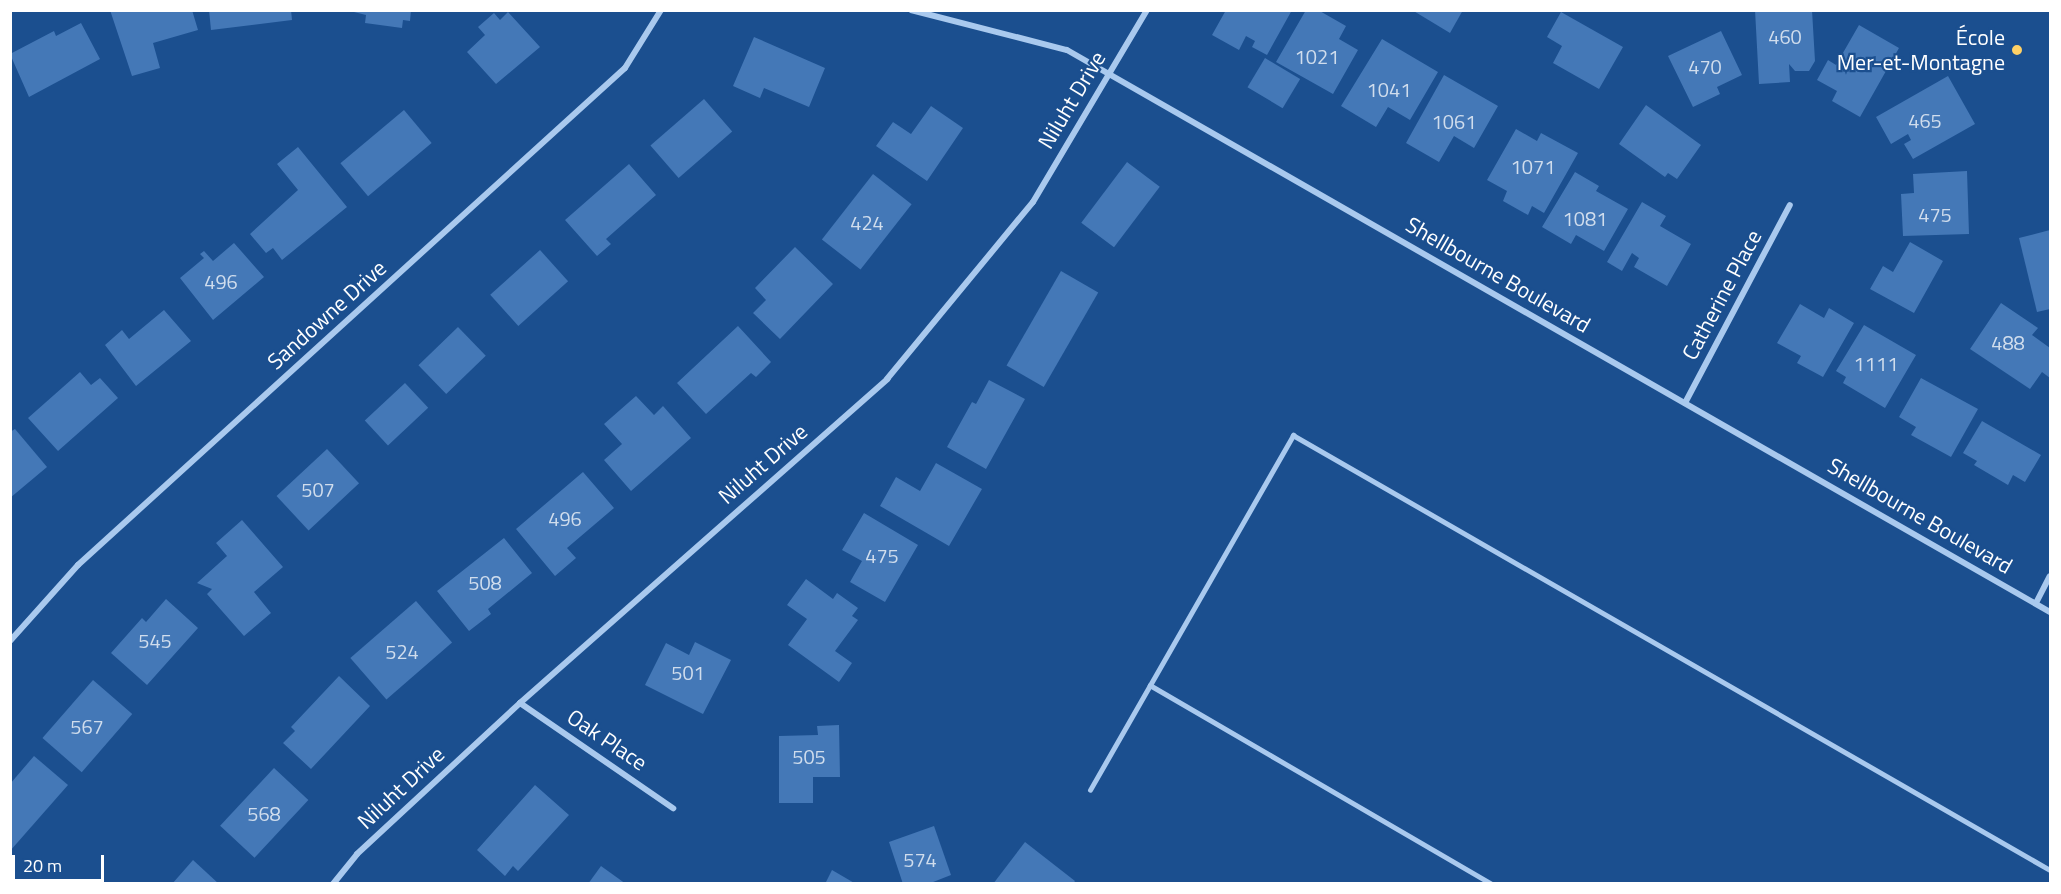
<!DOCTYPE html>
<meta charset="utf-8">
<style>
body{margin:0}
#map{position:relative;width:2061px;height:894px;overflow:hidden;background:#1b4f8f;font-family:"Titillium Web",sans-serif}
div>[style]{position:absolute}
.building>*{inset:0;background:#4478b7;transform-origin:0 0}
.lane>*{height:4.5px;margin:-2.25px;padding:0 2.25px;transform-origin:2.25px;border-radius:2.25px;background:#a9c9ee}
.street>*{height:6px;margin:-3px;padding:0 3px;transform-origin:3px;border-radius:3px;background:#a9c9ee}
.dots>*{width:16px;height:16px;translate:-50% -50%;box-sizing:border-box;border:3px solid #1b4f8f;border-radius:50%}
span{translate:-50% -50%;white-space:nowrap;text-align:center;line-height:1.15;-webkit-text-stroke:4.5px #1b4f8f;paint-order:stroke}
.number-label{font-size:20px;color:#d0dded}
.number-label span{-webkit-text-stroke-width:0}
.poi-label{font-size:22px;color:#fff}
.right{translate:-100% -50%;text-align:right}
.street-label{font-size:22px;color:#fff}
.frame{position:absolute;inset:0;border:12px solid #fff;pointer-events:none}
.scale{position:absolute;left:12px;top:855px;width:92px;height:27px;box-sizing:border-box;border:3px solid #fff;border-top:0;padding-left:8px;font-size:18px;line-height:21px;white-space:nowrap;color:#fff;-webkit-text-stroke:4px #1b4f8f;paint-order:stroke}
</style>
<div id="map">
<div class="building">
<i style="clip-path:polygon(110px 10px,192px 10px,198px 30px,153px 43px,160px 68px,132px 76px)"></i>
<i style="clip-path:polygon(209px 10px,291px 10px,292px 20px,211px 30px)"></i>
<i style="clip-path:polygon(346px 10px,411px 10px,410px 21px,403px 20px,402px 28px,365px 23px,366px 15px)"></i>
<i style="clip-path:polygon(1226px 10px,1292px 10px,1267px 55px,1252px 47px,1255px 41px,1246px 36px,1239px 50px,1212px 35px)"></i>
<i style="clip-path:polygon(1306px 10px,1318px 10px,1346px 26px,1339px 39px,1358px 50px,1333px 94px,1276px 62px)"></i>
<i style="clip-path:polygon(1412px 10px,1463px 10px,1450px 33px)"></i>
<i style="clip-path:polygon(1755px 10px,1812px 10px,1815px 61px,1809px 71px,1795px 71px,1789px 64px,1790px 82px,1759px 84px)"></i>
<i style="clip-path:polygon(508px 12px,540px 47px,496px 84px,467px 52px,485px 35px,478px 27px,494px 13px,500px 20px)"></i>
<i style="clip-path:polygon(1561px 12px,1623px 47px,1599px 89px,1553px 63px,1562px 46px,1547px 37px)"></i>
<i style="clip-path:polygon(81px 23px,100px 59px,29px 97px,10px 54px,54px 31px,56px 36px)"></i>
<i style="clip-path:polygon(1859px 25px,1899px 48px,1860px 117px,1832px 101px,1837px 91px,1817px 80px,1828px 60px,1836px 65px)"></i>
<i style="clip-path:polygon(1721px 31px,1742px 75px,1717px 87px,1720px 94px,1693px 107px,1668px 56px)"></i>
<i style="clip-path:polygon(754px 37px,825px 68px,809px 107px,764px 88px,760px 98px,733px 86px)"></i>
<i style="clip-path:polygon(1382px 39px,1438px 72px,1410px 120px,1388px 107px,1376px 127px,1341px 106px)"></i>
<i style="left:1265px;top:58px;width:41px;height:34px;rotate:31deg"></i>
<i style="clip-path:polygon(1444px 75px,1498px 106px,1474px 148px,1454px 136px,1439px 162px,1406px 143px)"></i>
<i style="clip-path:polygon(1948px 76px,1975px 124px,1913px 159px,1904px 144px,1911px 140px,1908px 134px,1891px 144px,1876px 117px)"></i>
<i style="left:704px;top:99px;width:43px;height:71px;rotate:49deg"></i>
<i style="clip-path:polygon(1646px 105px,1701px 145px,1677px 179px,1668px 173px,1665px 177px,1619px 144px)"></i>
<i style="clip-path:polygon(931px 106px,963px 128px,927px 181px,876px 146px,893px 122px,911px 134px)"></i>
<i style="left:404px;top:110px;width:43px;height:83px;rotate:50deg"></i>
<i style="clip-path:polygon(1516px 129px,1537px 141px,1541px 133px,1578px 153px,1544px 213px,1532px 206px,1528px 215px,1503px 201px,1507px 191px,1487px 180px)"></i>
<i style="clip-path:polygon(298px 147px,347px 207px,282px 260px,273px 248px,266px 253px,250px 234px,298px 190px,277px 164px)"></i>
<i style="left:1127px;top:162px;width:41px;height:76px;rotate:37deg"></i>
<i style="clip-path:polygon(629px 164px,656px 195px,606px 239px,611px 244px,597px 256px,565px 220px)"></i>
<i style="clip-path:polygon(1967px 171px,1969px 234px,1903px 236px,1901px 194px,1914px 193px,1913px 174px)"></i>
<i style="clip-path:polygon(1575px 172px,1599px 186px,1596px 191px,1628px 209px,1604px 251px,1576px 235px,1571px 244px,1542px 227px)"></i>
<i style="left:873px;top:174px;width:49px;height:83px;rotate:38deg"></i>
<i style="clip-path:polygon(1642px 202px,1666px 216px,1660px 226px,1691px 244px,1667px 286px,1634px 267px,1639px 258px,1632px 253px,1622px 271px,1607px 262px)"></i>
<i style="clip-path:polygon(2050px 230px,2050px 309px,2037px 312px,2019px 238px)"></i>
<i style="clip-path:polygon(1910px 242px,1943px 261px,1914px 313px,1870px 289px,1883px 266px,1893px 272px)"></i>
<i style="clip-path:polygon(234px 243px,264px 277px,213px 320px,180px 278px,204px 258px,200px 254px,204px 251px,213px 261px)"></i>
<i style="clip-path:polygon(795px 247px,833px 284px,780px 339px,753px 313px,766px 300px,755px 288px)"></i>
<i style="left:540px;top:250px;width:42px;height:67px;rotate:48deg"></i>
<i style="left:1061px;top:271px;width:43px;height:109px;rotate:30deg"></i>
<i style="clip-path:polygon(2001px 303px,2038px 328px,2032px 335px,2050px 348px,2050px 378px,2042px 372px,2030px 389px,1970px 349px)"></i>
<i style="clip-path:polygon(1800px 304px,1824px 318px,1829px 308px,1854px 323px,1823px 377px,1797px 363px,1801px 356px,1777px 343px)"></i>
<i style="clip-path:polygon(164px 310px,191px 341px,136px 386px,105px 345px,122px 330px,129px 339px)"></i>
<i style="clip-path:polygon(1864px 325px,1916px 355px,1885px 408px,1843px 383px,1846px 377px,1836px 371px)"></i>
<i style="clip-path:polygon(738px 326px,771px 362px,756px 377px,751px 373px,706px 414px,677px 383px)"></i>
<i style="left:458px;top:327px;width:40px;height:55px;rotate:46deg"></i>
<i style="clip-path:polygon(80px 372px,91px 385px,100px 378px,118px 398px,58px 451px,28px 418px)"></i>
<i style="clip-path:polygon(1921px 378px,1978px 409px,1951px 457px,1911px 435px,1916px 427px,1899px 417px)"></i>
<i style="clip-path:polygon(989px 380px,1025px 399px,986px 469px,947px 447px,972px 402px,976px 404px)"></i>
<i style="left:405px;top:383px;width:34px;height:55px;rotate:47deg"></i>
<i style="clip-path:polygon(636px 396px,654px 415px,663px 406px,691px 438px,631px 491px,604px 460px,622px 444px,604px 424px)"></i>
<i style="clip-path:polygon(1982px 421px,2041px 455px,2025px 482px,2013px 475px,2008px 485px,1974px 465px,1977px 461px,1963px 453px)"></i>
<i style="clip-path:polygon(15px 429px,47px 467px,10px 498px,10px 432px)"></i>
<i style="left:327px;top:449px;width:47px;height:69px;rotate:47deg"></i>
<i style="clip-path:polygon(936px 463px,982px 489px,949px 546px,880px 506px,896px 477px,920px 491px)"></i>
<i style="clip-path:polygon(583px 472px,614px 508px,567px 548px,576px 558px,555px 576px,516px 529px)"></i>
<i style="clip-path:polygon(864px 513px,918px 545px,885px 602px,850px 582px,862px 561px,842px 550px)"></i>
<i style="clip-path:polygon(242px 520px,283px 567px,254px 592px,271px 613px,244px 636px,207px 594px,212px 589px,197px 583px,227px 556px,216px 543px)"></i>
<i style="clip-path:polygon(504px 538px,532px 573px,488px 609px,491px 614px,469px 631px,437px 591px)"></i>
<i style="clip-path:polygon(806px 579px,833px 599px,837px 593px,858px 608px,852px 616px,858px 620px,835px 651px,852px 663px,839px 682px,788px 645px,807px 619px,787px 605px)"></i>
<i style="clip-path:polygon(166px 599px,198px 628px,147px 685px,111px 653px,142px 618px,146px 622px)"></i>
<i style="left:416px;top:601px;width:55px;height:87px;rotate:49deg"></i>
<i style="clip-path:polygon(695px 642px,731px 660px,703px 714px,645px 685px,666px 643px,689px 655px)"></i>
<i style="clip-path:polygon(339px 676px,370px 706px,311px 769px,283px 743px,295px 731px,291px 727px)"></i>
<i style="left:93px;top:680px;width:52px;height:77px;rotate:41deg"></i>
<i style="clip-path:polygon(839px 725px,840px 777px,813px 777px,813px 803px,779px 803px,779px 736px,818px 735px,817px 726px)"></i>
<i style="clip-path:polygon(34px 756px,68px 785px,10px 851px,10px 784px)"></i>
<i style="left:274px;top:768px;width:47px;height:79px;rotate:43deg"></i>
<i style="clip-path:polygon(535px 785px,569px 815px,518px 871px,513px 866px,505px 876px,477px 850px)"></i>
<i style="clip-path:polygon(934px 826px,951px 875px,928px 884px,903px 884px,889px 842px)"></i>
<i style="clip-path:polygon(1025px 842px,1075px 881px,1073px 884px,993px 884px)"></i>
<i style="clip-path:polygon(193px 860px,219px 884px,172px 884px)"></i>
<i style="clip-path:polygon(601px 866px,626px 884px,588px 884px)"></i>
<i style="clip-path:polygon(832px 870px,856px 884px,825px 884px)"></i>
</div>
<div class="lane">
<i style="left:1150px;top:685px;width:396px;rotate:30.2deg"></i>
<i style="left:1090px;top:790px;width:409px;rotate:-60.2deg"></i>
<i style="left:1293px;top:435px;width:873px;rotate:29.88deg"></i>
</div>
<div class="street">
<i style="left:911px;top:10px;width:161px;rotate:14.4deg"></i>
<i style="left:1067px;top:50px;width:1132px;rotate:29.76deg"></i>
<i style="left:1685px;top:403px;width:224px;rotate:-62.1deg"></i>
<i style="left:2036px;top:603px;width:30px;rotate:-63deg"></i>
<i style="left:10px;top:641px;width:102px;rotate:-48.2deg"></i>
<i style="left:78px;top:565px;width:739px;rotate:-42.26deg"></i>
<i style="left:625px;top:68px;width:68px;rotate:-58.2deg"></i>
<i style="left:520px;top:703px;width:186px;rotate:34.5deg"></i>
<i style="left:333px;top:884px;width:38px;rotate:-51deg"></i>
<i style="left:357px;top:854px;width:222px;rotate:-42.8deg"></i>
<i style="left:520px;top:703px;width:490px;rotate:-41.4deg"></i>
<i style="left:887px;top:379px;width:229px;rotate:-50.5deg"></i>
<i style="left:1033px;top:202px;width:223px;rotate:-59.3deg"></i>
</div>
<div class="dots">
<i style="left:2017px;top:50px;background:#ffd166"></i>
</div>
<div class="number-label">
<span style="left:1785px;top:36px">460</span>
<span style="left:1317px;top:56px">1021</span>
<span style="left:1705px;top:66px">470</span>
<span style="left:1389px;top:89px">1041</span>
<span style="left:1925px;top:120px">465</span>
<span style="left:1454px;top:121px">1061</span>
<span style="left:1533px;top:166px">1071</span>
<span style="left:1935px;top:214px">475</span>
<span style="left:1585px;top:218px">1081</span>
<span style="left:867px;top:222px">424</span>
<span style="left:221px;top:281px">496</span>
<span style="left:2008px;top:342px">488</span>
<span style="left:1876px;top:363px">1111</span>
<span style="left:318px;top:489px">507</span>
<span style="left:565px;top:518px">496</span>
<span style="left:882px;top:555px">475</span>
<span style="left:485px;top:582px">508</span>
<span style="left:155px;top:640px">545</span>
<span style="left:402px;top:651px">524</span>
<span style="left:688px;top:672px">501</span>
<span style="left:87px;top:726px">567</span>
<span style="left:809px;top:756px">505</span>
<span style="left:264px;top:813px">568</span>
<span style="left:920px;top:859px">574</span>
</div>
<div class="poi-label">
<span class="right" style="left:2005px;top:50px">École<br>Mer-et-Montagne</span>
</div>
<div class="street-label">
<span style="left:1072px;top:100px;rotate:-59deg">Niluht Drive</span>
<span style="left:1498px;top:275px;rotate:30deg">Shellbourne Boulevard</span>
<span style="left:1722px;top:295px;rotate:-62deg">Catherine Place</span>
<span style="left:327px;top:315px;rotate:-42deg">Sandowne Drive</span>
<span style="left:763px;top:464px;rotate:-41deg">Niluht Drive</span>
<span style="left:1920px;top:516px;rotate:30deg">Shellbourne Boulevard</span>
<span style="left:607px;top:740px;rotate:34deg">Oak Place</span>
<span style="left:401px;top:788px;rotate:-43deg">Niluht Drive</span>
</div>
<div class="frame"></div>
<div class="scale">20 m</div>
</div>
